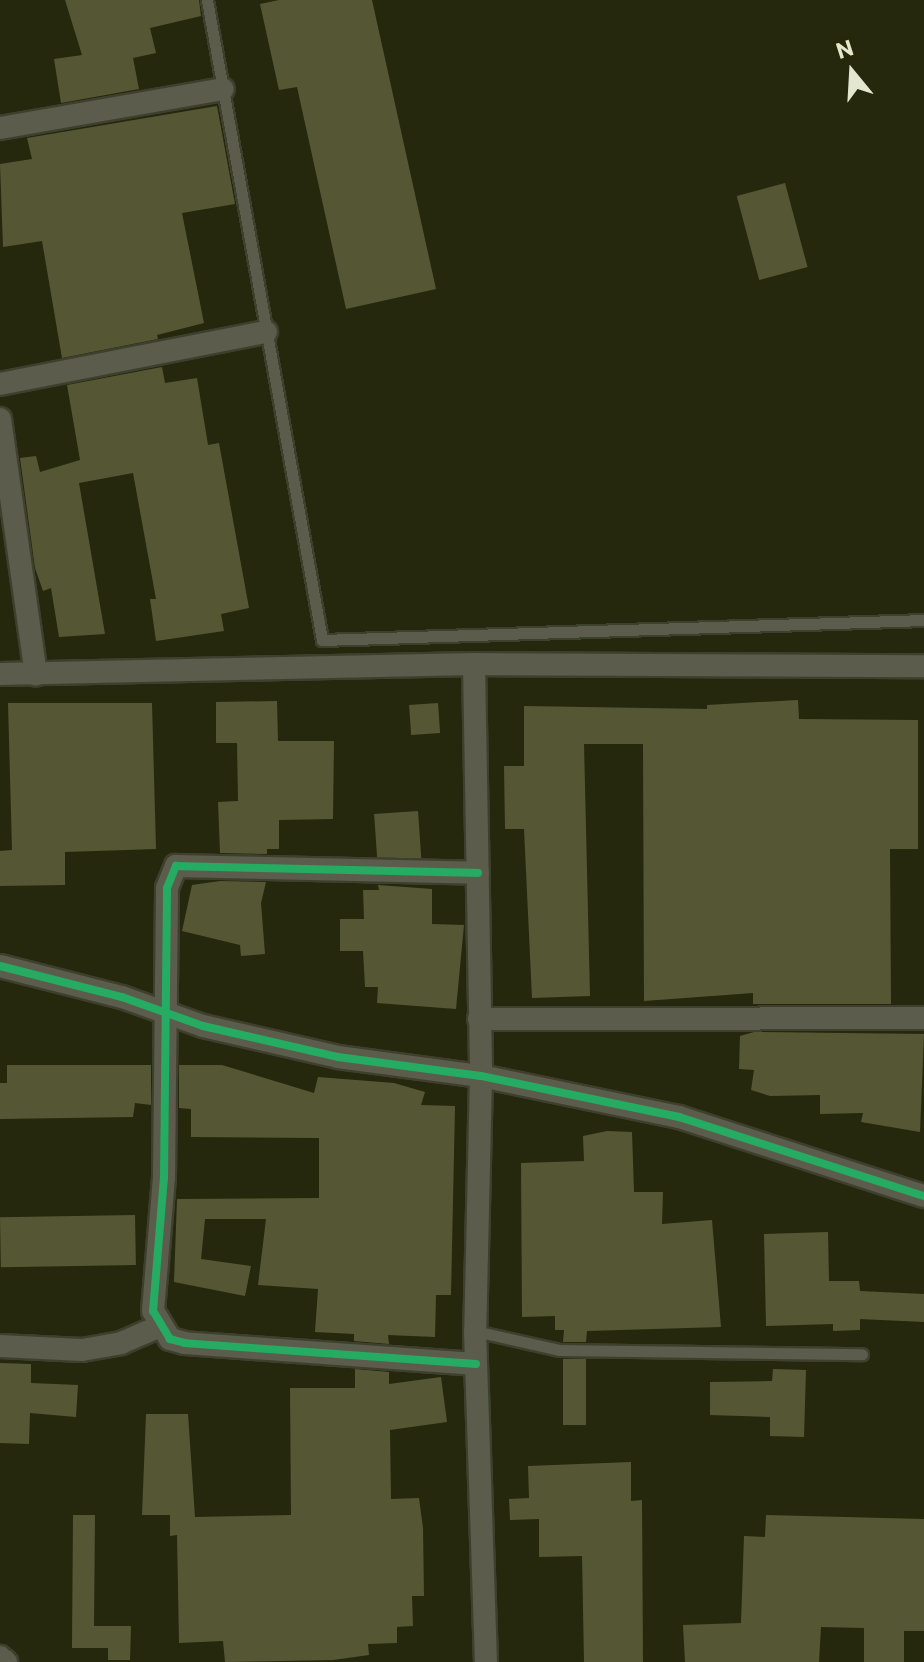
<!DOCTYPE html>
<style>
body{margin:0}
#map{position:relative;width:924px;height:1662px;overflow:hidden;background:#26280e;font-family:Commissioner,sans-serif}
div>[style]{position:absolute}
.building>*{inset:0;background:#555734;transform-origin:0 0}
.roads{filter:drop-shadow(2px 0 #3e402e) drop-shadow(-2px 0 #3e402e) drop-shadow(0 2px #3e402e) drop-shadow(0 -2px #3e402e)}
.lane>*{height:11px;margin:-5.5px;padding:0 5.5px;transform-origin:5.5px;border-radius:5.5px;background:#5b5c4b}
.street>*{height:22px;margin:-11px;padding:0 11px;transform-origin:11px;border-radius:11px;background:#5b5c4b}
.cycleway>*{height:8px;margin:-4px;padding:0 4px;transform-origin:4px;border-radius:4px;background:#26ab63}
span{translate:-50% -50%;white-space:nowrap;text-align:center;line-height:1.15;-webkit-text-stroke:8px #262805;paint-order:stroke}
.north{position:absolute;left:812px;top:32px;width:80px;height:80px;-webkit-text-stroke:6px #262805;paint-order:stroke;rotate:342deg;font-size:22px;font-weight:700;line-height:32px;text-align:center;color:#e4e7cf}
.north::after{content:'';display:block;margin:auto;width:28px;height:36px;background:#e4e7cf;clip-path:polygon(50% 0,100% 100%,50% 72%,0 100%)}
</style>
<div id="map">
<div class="building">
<i style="clip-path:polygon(65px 0,199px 0,201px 16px,150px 28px,156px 53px,133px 58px,139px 89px,61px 103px,54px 59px,82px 55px)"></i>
<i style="clip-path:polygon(279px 0,372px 0,436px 289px,346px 309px,297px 87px,279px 90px,260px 4px)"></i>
<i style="clip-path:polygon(217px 106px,235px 204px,182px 213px,204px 323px,157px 335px,158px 339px,62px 358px,42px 241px,3px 247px,0 164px,32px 159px,27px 138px)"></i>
<i style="left:785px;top:183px;width:87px;height:50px;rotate:75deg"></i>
<i style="clip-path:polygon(162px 367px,165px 383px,197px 378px,208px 445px,219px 443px,249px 608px,221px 614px,224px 631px,156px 641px,150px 599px,156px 599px,133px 473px,79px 483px,105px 634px,59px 637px,51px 588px,43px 591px,35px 568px,20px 458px,36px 456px,40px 472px,80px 460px,67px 385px)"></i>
<i style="clip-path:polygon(798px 700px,799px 719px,918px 720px,918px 849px,890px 849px,891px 1004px,753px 1004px,753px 993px,644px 1001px,643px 744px,584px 744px,590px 996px,532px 998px,524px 829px,505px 829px,504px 766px,524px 766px,524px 706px,707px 709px,707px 705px)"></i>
<i style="clip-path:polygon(277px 701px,278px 741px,334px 741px,333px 819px,279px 820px,279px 849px,267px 849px,267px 854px,220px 853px,218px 802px,238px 801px,237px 743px,216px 743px,216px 702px)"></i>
<i style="clip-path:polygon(8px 703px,152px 703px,156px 849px,65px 852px,65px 885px,0 886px,0 851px,12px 850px)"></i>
<i style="left:438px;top:703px;width:30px;height:29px;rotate:86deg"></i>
<i style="left:418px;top:811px;width:47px;height:44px;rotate:86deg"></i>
<i style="clip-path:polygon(220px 881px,266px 882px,261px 903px,265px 954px,241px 956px,240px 945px,182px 931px,192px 885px)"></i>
<i style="clip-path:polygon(378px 885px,432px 889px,432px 924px,464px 925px,456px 1009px,377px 1003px,378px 987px,365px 987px,363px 951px,340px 951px,340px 919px,364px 919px,363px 890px,379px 890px)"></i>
<i style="clip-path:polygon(754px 1032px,924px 1034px,920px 1132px,861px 1122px,863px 1113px,820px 1114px,820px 1095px,770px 1096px,751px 1090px,754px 1070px,739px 1069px,740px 1036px)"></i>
<i style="clip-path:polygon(7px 1065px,151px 1065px,151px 1105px,135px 1103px,133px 1117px,0 1119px,0 1083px,7px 1083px)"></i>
<i style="clip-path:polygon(179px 1065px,222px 1065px,314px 1093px,318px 1077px,394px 1083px,425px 1092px,421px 1105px,455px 1106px,451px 1295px,436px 1295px,435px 1337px,388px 1335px,389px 1344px,354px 1341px,354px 1334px,315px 1332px,318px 1289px,258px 1285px,266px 1219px,205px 1219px,201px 1259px,251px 1266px,245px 1296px,174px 1282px,177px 1199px,319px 1198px,319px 1138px,191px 1137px,191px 1109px,179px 1108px)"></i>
<i style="clip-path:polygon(607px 1131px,632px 1132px,634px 1192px,663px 1192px,662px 1224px,712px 1220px,721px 1327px,587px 1331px,586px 1342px,563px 1342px,564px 1330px,555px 1330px,555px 1316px,522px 1317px,521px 1163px,584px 1161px,583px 1136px)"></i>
<i style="left:135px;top:1215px;width:50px;height:135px;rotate:89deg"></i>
<i style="clip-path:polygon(828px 1232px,829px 1281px,859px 1281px,860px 1291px,924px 1294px,924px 1322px,860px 1319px,860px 1330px,833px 1331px,833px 1324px,766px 1326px,764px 1234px)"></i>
<i style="left:563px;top:1359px;width:23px;height:66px"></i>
<i style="clip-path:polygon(0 1363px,31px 1364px,31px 1383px,78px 1385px,76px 1417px,30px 1413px,29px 1444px,0 1443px)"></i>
<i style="clip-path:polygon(355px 1369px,389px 1372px,389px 1384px,441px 1377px,447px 1422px,390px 1430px,391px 1499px,419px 1498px,423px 1528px,424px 1596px,412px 1596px,413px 1626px,397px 1627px,397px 1643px,368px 1644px,369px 1655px,333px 1660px,225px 1662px,223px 1641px,179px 1643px,177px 1535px,170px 1536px,170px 1515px,142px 1515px,146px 1414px,188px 1414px,195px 1517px,291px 1515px,290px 1388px,355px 1388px)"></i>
<i style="clip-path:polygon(773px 1369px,806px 1370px,804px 1437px,770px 1436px,770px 1417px,710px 1415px,710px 1382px,772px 1381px)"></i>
<i style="clip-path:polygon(631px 1462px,631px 1501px,642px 1500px,643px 1662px,584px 1662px,582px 1556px,539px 1557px,539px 1519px,510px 1520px,509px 1499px,529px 1498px,528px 1466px)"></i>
<i style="clip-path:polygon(73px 1515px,95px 1515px,94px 1626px,131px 1626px,130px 1660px,108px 1660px,108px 1648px,72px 1648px)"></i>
<i style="clip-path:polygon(766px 1515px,924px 1519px,924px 1631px,904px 1631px,904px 1662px,864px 1662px,864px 1628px,821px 1627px,819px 1662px,685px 1662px,683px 1625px,741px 1623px,744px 1536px,765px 1537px)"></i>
</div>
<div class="roads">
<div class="lane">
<i style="left:207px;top:0;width:650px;rotate:79.81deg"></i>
<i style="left:322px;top:640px;width:602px;rotate:-1.9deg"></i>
<i style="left:475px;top:1331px;width:86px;rotate:12.7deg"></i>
<i style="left:559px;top:1350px;width:303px;rotate:0.8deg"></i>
</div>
<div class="street">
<i style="left:0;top:128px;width:226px;rotate:-9.9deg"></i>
<i style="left:0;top:384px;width:271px;rotate:-11.1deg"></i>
<i style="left:0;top:419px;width:258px;rotate:82deg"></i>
<i style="left:474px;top:664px;width:412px;rotate:89deg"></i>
<i style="left:481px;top:1076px;width:255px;rotate:91.3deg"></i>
<i style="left:475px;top:1331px;width:331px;rotate:88.1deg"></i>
<i style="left:0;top:674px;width:474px;rotate:-1.2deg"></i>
<i style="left:474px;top:664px;width:450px;rotate:0.3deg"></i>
<i style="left:0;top:966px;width:126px;rotate:14.3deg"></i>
<i style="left:122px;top:997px;width:86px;rotate:19.7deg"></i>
<i style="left:203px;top:1026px;width:139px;rotate:12.9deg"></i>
<i style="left:338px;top:1057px;width:144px;rotate:7.6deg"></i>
<i style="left:481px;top:1076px;width:202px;rotate:11.7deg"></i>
<i style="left:679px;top:1117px;width:257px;rotate:17.9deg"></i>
<i style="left:479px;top:1019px;width:445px;rotate:-0.1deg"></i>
<i style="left:0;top:1346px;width:82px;rotate:2.8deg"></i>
<i style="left:82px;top:1350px;width:40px;rotate:-10deg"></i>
<i style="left:121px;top:1343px;width:40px;rotate:-23.4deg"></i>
<i style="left:476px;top:1364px;width:292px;rotate:-175.9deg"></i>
<i style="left:185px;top:1343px;width:16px;rotate:-165deg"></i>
<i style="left:170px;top:1339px;width:33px;rotate:-121deg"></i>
<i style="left:153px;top:1311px;width:133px;rotate:-85.3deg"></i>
<i style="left:164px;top:1178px;width:290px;rotate:-89.4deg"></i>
<i style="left:167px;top:888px;width:24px;rotate:-68deg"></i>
<i style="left:176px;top:866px;width:302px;rotate:1.3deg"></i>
<i style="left:0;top:1657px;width:8px;rotate:40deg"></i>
</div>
</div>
<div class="cycleway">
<i style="left:0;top:966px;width:126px;rotate:14.3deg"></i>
<i style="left:122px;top:997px;width:86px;rotate:19.7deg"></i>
<i style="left:203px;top:1026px;width:139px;rotate:12.9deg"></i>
<i style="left:338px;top:1057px;width:144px;rotate:7.6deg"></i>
<i style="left:481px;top:1076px;width:202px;rotate:11.7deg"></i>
<i style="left:679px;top:1117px;width:257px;rotate:17.9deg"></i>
<i style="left:476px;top:1364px;width:292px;rotate:-175.9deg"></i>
<i style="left:185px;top:1343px;width:16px;rotate:-165deg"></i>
<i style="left:170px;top:1339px;width:33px;rotate:-121deg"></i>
<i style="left:153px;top:1311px;width:133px;rotate:-85.3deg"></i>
<i style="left:164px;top:1178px;width:290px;rotate:-89.4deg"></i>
<i style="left:167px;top:888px;width:24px;rotate:-68deg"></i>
<i style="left:176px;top:866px;width:302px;rotate:1.3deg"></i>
</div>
<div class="north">N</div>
</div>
